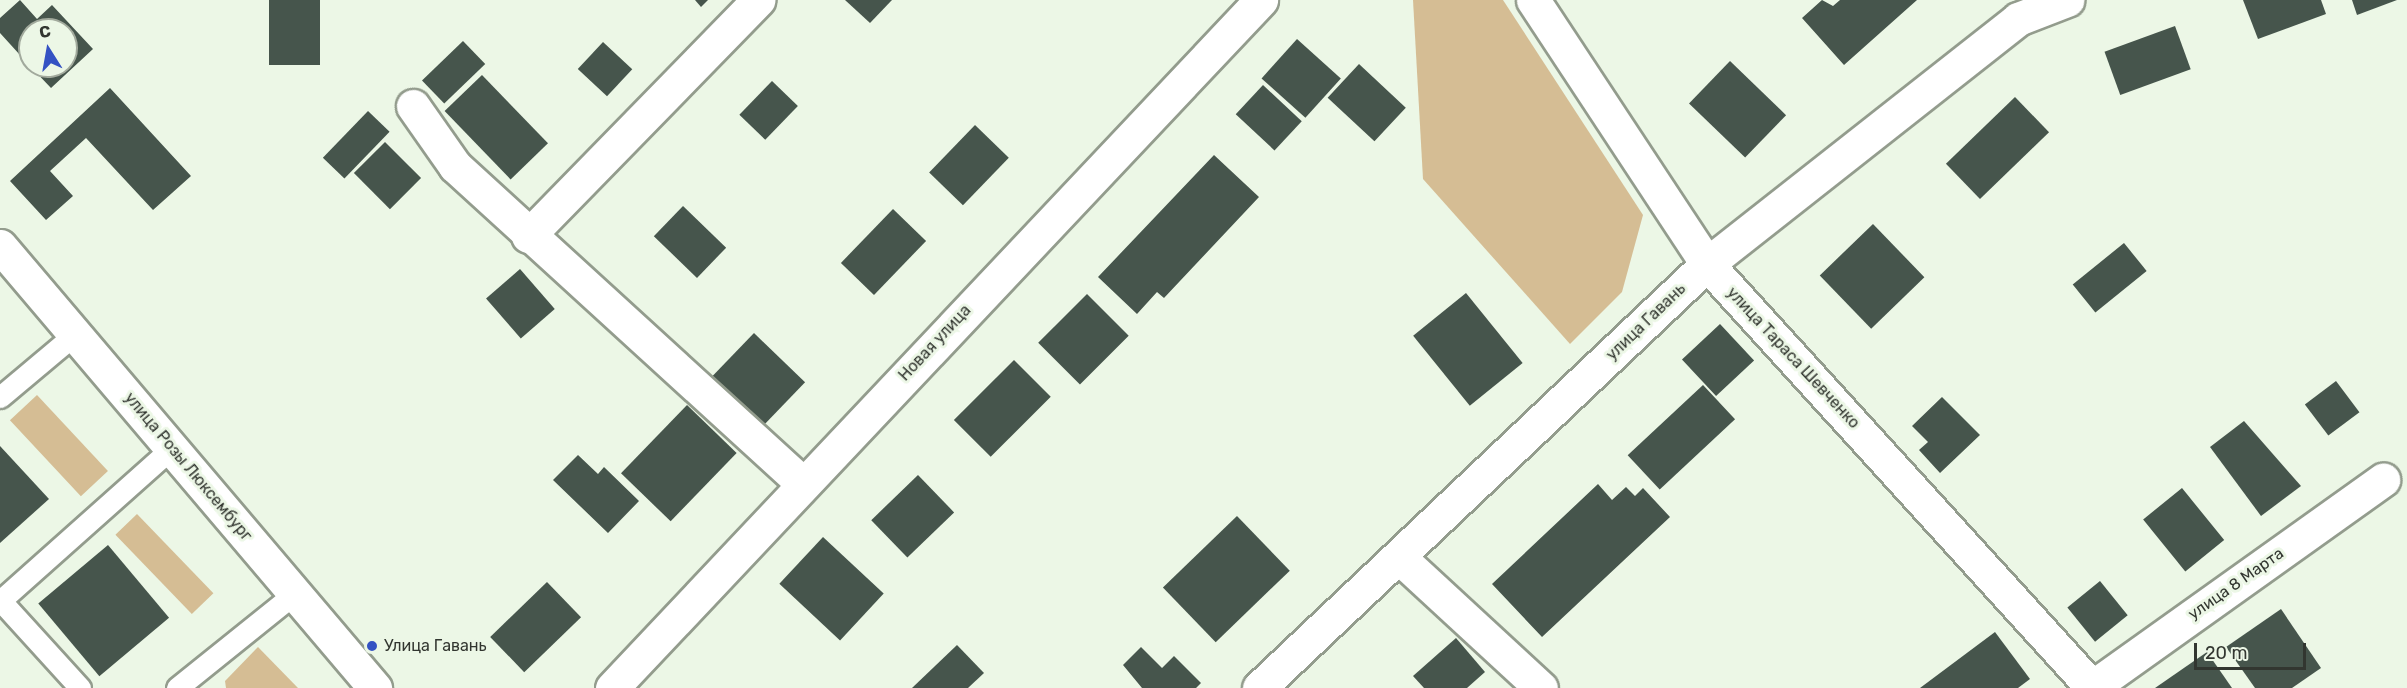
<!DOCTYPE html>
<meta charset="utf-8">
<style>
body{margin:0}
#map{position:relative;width:2407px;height:688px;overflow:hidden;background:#ecf7e6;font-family:Rubik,sans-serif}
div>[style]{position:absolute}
.green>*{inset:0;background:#d5bd94;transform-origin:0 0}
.building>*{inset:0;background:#46554c;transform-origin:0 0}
.roads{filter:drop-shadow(2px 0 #939c8d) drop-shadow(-2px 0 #939c8d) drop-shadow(0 2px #939c8d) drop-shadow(0 -2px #939c8d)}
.service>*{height:21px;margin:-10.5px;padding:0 10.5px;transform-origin:10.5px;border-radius:10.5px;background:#fff}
.minor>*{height:33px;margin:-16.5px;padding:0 16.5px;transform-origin:16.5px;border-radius:16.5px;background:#fff}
.tertiary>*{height:33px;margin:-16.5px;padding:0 16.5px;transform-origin:16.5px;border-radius:16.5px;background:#fff}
.dots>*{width:16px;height:16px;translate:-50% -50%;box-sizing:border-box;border:3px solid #ecf7e6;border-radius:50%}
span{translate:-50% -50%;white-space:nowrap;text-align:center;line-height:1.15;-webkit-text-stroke:6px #ecf7e6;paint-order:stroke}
.street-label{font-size:16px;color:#323630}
.poi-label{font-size:16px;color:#323630}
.left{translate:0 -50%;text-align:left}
.north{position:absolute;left:18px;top:18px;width:60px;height:60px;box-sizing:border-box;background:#ecf7e6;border:2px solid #a2aa9d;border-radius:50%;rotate:349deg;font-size:16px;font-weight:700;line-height:24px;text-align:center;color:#323630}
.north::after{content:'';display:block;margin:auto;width:21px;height:27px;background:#3452c3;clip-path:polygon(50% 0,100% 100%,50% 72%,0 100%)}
.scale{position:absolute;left:2194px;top:643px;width:112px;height:27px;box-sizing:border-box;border:3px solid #323630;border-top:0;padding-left:8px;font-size:18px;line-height:21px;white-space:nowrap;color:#323630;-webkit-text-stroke:4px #ecf7e6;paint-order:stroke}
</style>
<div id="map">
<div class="green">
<i style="clip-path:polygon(1413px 0,1503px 0,1643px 215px,1622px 292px,1570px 344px,1423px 179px)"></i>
<i style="left:37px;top:395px;width:104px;height:37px;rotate:47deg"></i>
<i style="left:137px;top:514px;width:110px;height:30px;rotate:46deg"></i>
<i style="clip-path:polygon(258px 647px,298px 688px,226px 688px,225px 681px)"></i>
</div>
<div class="building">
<i style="clip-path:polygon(20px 0,37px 19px,52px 5px,93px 49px,51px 88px,30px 66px,66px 66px,66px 30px,30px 30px,30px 66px,0 33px,0 18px)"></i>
<i style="left:269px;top:0;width:51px;height:65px"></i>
<i style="clip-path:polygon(695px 0,708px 0,701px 7px)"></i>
<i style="clip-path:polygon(845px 0,892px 0,870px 23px)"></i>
<i style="clip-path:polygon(1822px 0,1833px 6px,1840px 0,1917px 0,1844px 65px,1802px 18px)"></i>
<i style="clip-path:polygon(2243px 0,2321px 0,2326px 14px,2258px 39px)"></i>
<i style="clip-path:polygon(2352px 0,2397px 0,2357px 15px)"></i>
<i style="left:2175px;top:26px;width:46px;height:75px;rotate:70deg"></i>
<i style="left:1297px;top:39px;width:59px;height:53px;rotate:42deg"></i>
<i style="left:463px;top:41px;width:32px;height:57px;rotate:46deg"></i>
<i style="left:603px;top:42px;width:40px;height:37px;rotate:43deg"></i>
<i style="left:1730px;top:61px;width:78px;height:59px;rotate:44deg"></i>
<i style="left:1359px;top:64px;width:64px;height:46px;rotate:43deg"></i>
<i style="left:482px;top:75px;width:95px;height:52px;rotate:46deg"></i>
<i style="left:772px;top:81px;width:36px;height:47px;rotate:44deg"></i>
<i style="left:1263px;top:85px;width:53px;height:40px;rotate:43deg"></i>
<i style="clip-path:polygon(110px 88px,191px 176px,153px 210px,86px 138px,50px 171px,73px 196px,46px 220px,10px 181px)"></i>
<i style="left:2015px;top:97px;width:49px;height:96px;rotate:46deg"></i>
<i style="left:368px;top:111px;width:30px;height:65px;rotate:44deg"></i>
<i style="left:975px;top:125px;width:47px;height:66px;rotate:44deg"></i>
<i style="left:385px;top:142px;width:51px;height:44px;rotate:45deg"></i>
<i style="clip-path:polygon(1214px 155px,1259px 197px,1164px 298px,1157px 292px,1137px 314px,1098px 277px)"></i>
<i style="left:683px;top:206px;width:60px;height:42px;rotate:44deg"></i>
<i style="left:893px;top:209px;width:46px;height:75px;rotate:44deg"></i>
<i style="left:1873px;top:224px;width:74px;height:74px;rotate:46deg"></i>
<i style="left:2124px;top:243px;width:36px;height:66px;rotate:51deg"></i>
<i style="left:520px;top:269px;width:53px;height:45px;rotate:49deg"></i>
<i style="left:1466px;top:293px;width:90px;height:68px;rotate:51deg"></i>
<i style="left:1087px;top:294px;width:59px;height:69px;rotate:45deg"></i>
<i style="left:1720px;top:324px;width:50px;height:52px;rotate:47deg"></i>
<i style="left:754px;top:333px;width:71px;height:69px;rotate:44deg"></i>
<i style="left:1014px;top:360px;width:52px;height:85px;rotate:45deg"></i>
<i style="left:2336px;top:381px;width:39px;height:39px;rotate:53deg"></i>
<i style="left:1703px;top:385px;width:47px;height:103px;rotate:47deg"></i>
<i style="clip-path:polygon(1942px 397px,1980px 435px,1940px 473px,1919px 450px,1928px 442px,1912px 426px)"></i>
<i style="left:687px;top:405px;width:69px;height:95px;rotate:44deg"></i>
<i style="clip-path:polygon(2244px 421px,2301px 486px,2261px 516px,2210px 447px)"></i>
<i style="clip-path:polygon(0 446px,49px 499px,0 543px)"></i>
<i style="clip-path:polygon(578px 455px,598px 474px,604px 467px,639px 501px,608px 533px,553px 480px)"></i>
<i style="left:918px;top:475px;width:52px;height:65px;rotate:46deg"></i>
<i style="clip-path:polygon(1598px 484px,1612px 500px,1626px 487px,1635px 496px,1643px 488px,1670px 517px,1542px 637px,1492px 584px)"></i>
<i style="left:2182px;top:488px;width:67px;height:50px;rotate:51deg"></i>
<i style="left:1237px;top:516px;width:76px;height:103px;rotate:46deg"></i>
<i style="left:823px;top:537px;width:83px;height:64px;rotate:43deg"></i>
<i style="left:108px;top:545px;width:95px;height:91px;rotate:50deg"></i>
<i style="left:2100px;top:581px;width:44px;height:42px;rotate:51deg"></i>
<i style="left:547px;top:582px;width:49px;height:79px;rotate:46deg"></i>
<i style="clip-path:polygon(2281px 609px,2321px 668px,2292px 688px,2255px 688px,2226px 647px)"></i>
<i style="clip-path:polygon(1995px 632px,2030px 679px,2018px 688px,1920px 688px)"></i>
<i style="clip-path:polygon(1456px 638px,1485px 672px,1467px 688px,1424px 688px,1413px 676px)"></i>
<i style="clip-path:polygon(957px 645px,984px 673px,968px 688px,912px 688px)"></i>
<i style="clip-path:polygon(1141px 647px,1162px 668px,1174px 656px,1201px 683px,1196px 688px,1142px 688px,1123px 665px)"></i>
<i style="clip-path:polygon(2207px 652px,2232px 688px,2155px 688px)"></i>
</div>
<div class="roads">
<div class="service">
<i style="left:0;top:397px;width:98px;rotate:-40deg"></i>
<i style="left:0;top:600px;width:119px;rotate:47.7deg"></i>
<i style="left:0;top:601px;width:230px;rotate:-41.7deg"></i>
<i style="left:177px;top:688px;width:151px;rotate:-38.8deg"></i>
</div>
<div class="minor">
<i style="left:413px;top:106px;width:73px;rotate:55deg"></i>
<i style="left:455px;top:166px;width:470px;rotate:42.4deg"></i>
<i style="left:528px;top:236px;width:330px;rotate:-45.7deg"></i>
<i style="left:1707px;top:264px;width:571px;rotate:47.7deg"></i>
<i style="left:1399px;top:557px;width:193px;rotate:42.7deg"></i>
<i style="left:612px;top:688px;width:946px;rotate:-46.67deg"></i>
<i style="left:2091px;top:688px;width:359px;rotate:-35.5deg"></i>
</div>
<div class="tertiary">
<i style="left:1533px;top:0;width:316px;rotate:56.6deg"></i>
<i style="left:0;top:246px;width:580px;rotate:49.69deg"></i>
<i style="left:1259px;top:688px;width:617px;rotate:-43.42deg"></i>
<i style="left:1707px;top:264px;width:396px;rotate:-38.2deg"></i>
<i style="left:2018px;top:19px;width:53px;rotate:-21.2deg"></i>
</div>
</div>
<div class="dots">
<i style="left:372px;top:646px;background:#3452c3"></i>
</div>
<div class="street-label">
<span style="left:1646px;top:322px;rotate:-44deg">улица Гавань</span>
<span style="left:935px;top:343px;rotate:-47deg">Новая улица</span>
<span style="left:1793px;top:358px;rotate:47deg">улица Тараса Шевченко</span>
<span style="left:188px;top:467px;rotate:50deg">улица Розы Люксембург</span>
<span style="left:2236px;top:584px;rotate:-35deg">улица 8 Марта</span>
</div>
<div class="poi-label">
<span class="left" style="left:384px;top:646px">Улица Гавань</span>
</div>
<div class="north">С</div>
<div class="scale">20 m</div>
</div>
